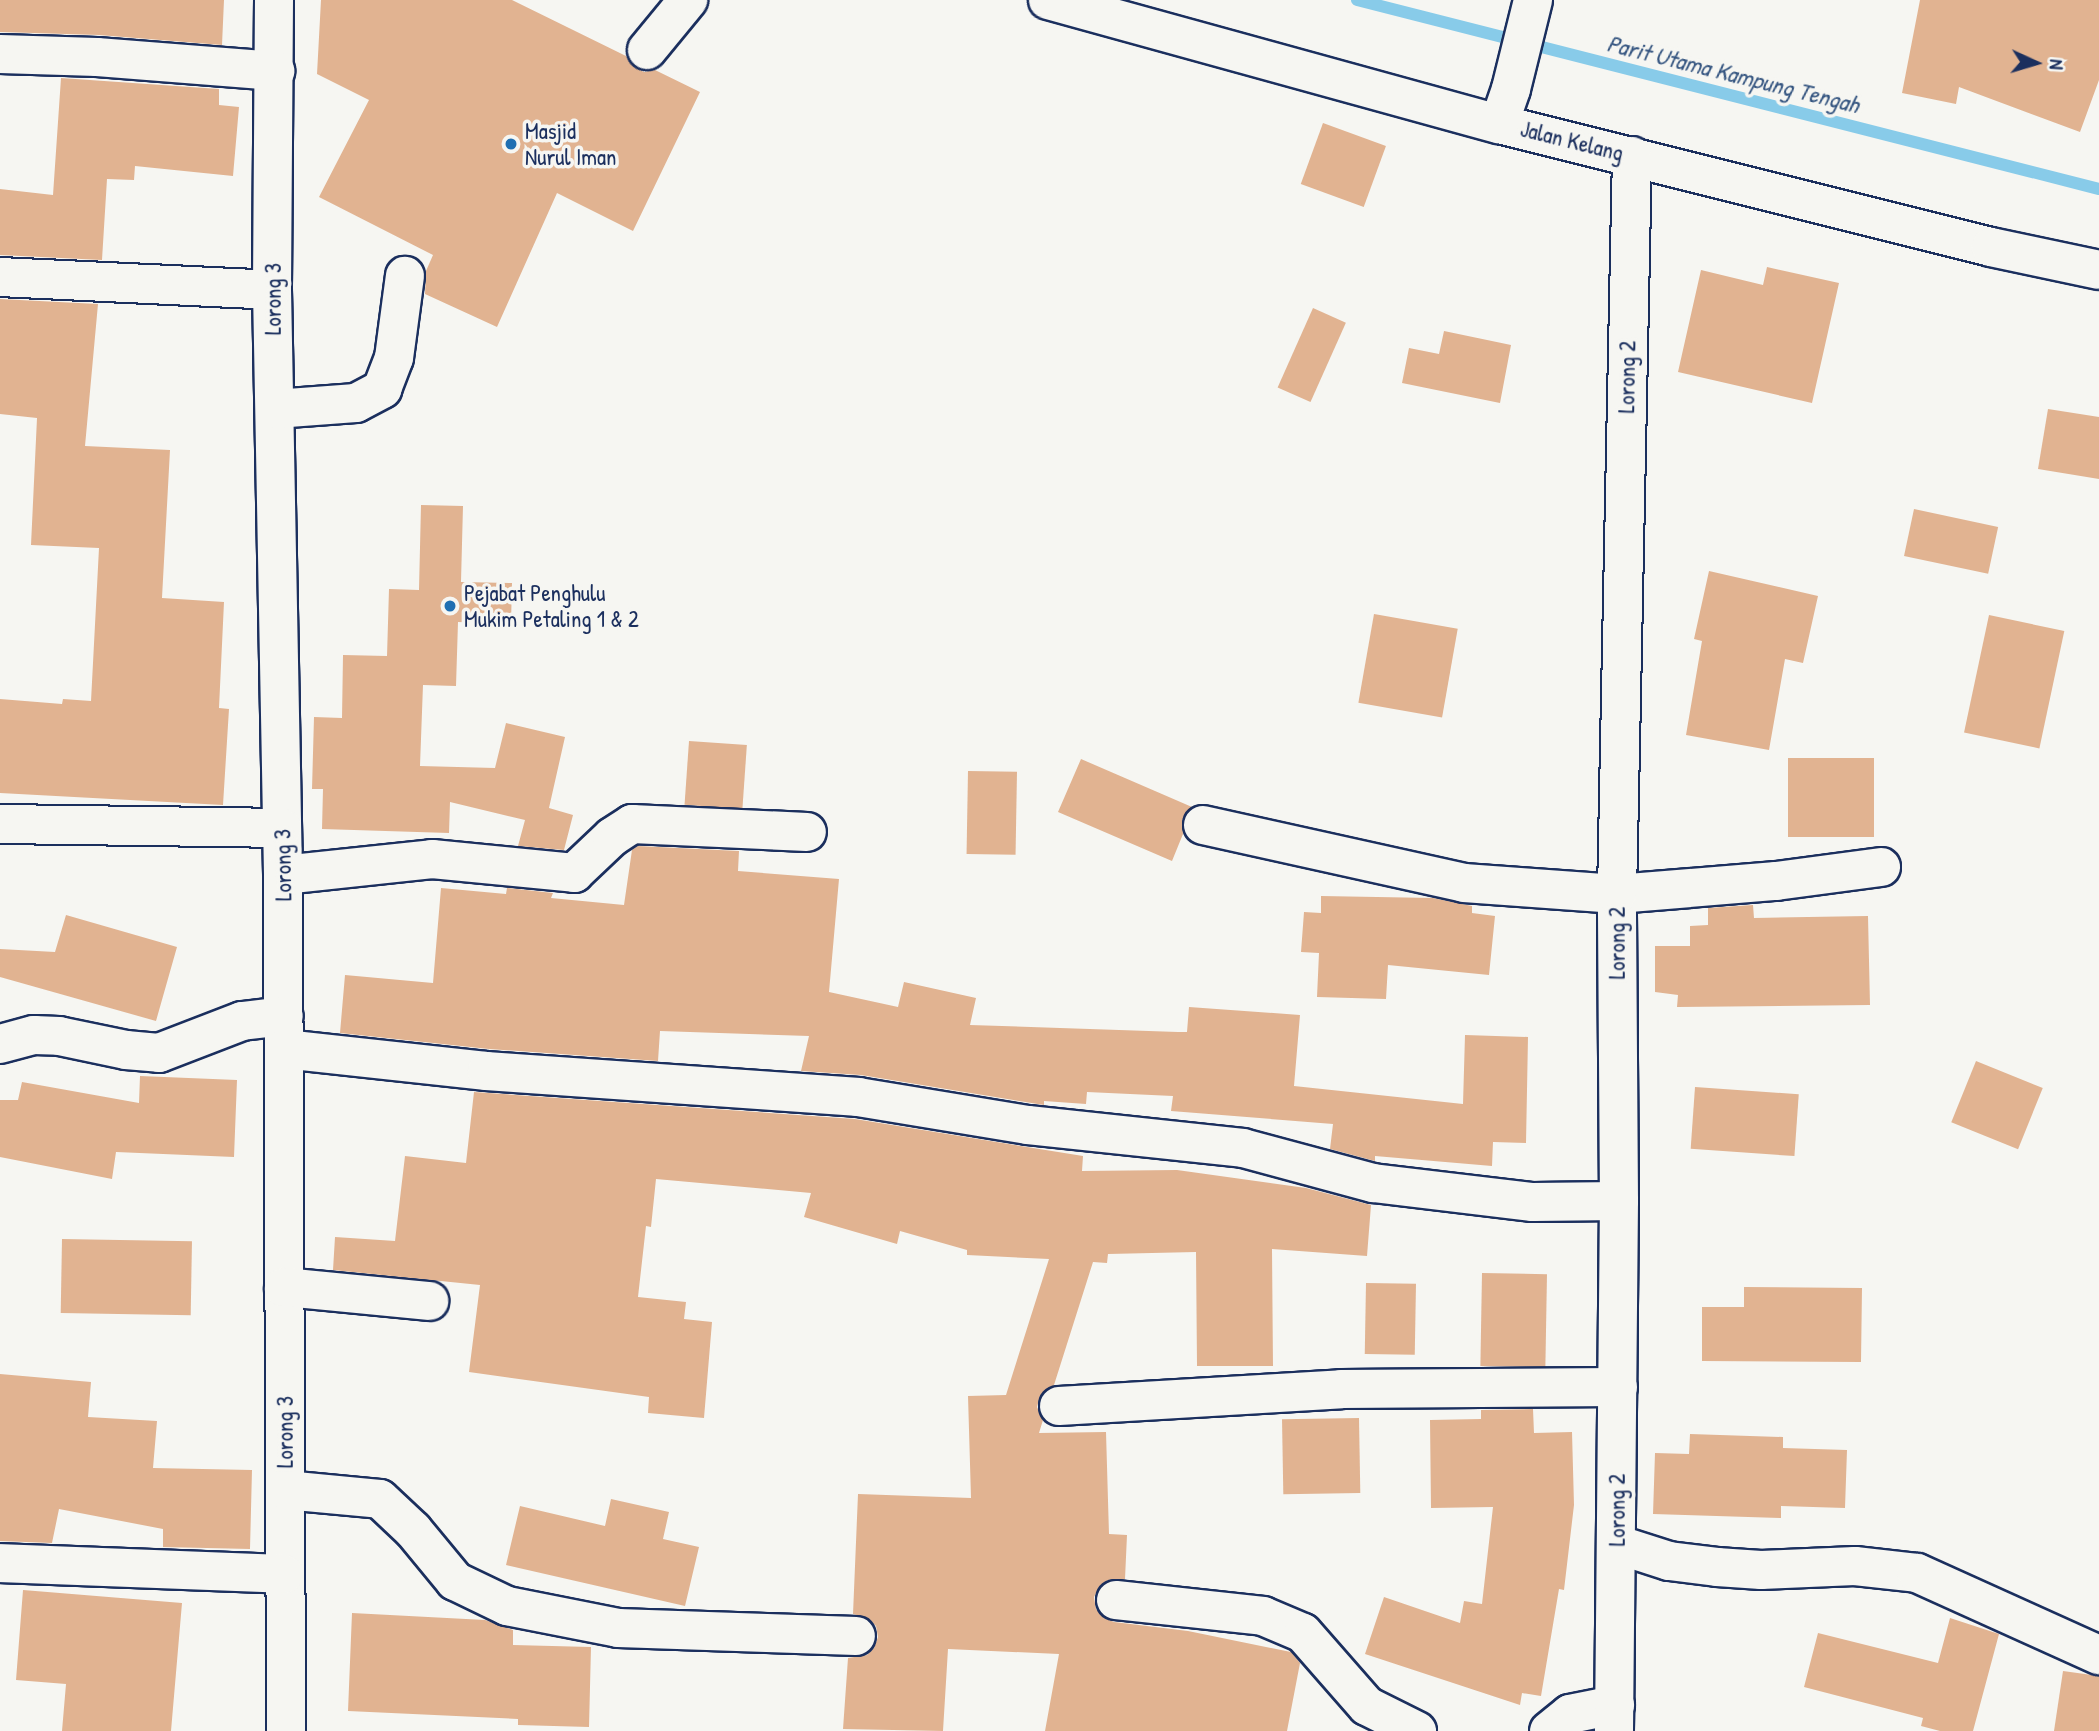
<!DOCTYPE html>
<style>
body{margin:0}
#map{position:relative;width:2099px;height:1731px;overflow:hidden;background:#f6f6f2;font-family:"Patrick Hand",sans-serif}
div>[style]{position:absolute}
.stream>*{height:12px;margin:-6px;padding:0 6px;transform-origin:6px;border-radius:6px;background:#88cbe9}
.building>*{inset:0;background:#e1b391;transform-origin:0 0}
.roads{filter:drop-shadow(2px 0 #1b2f5e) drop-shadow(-2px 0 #1b2f5e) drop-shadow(0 2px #1b2f5e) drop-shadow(0 -2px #1b2f5e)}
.minor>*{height:38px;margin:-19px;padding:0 19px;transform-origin:19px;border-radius:19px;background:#f6f6f2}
.dots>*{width:19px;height:19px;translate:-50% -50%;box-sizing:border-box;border:4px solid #f6f6f2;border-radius:50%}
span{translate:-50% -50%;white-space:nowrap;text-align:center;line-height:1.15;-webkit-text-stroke:7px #f6f6f2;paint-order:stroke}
.poi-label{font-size:23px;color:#1b2f5e}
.left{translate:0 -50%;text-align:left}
.street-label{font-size:23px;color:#1b2f5e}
.water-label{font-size:24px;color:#365681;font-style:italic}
.north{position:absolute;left:2001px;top:28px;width:70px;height:70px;-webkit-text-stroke:5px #f6f6f2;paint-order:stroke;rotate:94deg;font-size:19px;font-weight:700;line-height:28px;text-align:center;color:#1b2f5e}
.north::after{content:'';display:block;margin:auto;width:24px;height:32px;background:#1b2f5e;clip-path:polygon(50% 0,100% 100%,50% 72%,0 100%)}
</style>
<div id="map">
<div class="stream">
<i style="left:1357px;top:0;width:766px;rotate:14.29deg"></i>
</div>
<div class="building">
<i style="clip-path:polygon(0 0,224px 0,222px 45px,99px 35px,0 32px)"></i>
<i style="clip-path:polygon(321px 0,512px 0,626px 56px,634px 67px,644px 72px,655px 70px,700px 92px,633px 231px,557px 193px,497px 327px,425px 294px,426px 271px,433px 255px,319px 197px,369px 100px,317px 74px)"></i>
<i style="clip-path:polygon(1920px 0,2099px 0,2099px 80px,2080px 132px,1959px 87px,1956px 104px,1902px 93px)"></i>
<i style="clip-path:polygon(61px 78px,219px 89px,219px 105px,239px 107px,233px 176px,135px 166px,134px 180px,107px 179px,102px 260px,0 255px,0 189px,53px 195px)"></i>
<i style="left:1323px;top:123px;width:67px;height:65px;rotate:20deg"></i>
<i style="clip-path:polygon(1767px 267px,1839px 283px,1812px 403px,1678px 372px,1701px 270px,1763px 285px)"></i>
<i style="clip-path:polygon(0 299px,98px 304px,85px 446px,170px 450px,162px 598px,224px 602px,219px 708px,229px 709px,223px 805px,0 793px,0 699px,62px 704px,63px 699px,91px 701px,99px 548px,31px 545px,37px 418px,0 414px)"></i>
<i style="left:1313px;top:308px;width:36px;height:87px;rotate:24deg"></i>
<i style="clip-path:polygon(1444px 331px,1511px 345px,1500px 403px,1402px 383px,1409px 348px,1439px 354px)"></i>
<i style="clip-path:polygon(2048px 409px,2099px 417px,2099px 479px,2038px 469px)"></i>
<i style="clip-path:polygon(421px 505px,463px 506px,461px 582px,512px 583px,511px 624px,458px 622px,456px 686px,423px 685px,420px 766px,495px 768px,506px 723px,565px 737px,549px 808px,573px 815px,564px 850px,518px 846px,525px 820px,450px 802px,449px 833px,322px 829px,323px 789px,312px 789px,314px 717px,342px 718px,343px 655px,387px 656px,389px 589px,419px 590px)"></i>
<i style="left:1914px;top:509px;width:86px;height:48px;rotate:12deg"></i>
<i style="clip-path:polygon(1709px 571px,1818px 596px,1803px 663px,1785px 659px,1769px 750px,1686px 735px,1702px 641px,1694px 639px)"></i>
<i style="left:1374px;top:614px;width:85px;height:90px;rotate:10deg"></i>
<i style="left:1989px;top:615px;width:77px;height:120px;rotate:12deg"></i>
<i style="left:689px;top:741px;width:58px;height:64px;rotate:4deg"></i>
<i style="left:1788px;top:758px;width:86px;height:79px"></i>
<i style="clip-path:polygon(1081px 759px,1192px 807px,1182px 820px,1183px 834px,1172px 861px,1058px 812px)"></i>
<i style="left:968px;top:771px;width:49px;height:83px;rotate:1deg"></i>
<i style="clip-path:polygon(638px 846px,739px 851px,738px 871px,839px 879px,829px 992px,898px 1007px,904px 982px,976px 998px,970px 1025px,1178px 1032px,1187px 1032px,1189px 1007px,1300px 1015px,1294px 1086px,1463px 1104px,1465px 1035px,1528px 1037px,1526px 1143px,1493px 1142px,1492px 1166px,1375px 1156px,1375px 1161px,1330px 1149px,1333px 1124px,1171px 1111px,1173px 1096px,1087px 1092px,1086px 1104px,1044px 1101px,1044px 1105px,861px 1075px,801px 1071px,809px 1036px,660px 1031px,658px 1061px,489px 1049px,340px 1033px,345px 975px,433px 983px,441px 888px,506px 894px,507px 888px,553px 893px,551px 898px,624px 905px,632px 850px)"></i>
<i style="clip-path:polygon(1321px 896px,1433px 898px,1472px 906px,1472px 913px,1495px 916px,1489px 975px,1388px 965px,1386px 999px,1317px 997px,1319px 953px,1301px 952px,1304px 912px,1321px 913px)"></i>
<i style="clip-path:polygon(1753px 905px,1754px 918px,1868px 916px,1870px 1005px,1677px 1007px,1678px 995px,1655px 992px,1655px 946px,1690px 946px,1690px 926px,1708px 925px,1708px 908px)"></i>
<i style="clip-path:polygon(66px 915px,177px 947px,156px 1021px,0 977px,0 949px,55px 952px)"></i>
<i style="left:1976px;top:1061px;width:72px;height:66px;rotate:22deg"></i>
<i style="clip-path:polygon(140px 1076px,237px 1080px,234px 1157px,116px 1152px,112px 1179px,0 1157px,0 1100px,18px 1100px,22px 1082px,139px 1103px)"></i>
<i style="left:1695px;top:1087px;width:104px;height:62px;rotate:4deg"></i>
<i style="clip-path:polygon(474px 1092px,855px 1119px,1083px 1156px,1082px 1171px,1177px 1170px,1306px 1188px,1371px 1205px,1367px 1256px,1272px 1249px,1273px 1366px,1197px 1366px,1196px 1252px,1108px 1254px,1107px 1263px,1093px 1262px,1054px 1385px,1040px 1396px,1037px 1407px,1043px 1420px,1039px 1433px,1106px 1432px,1109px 1534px,1127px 1535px,1125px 1579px,1108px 1580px,1099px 1587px,1094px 1597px,1096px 1609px,1104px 1618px,1114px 1622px,1188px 1631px,1291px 1652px,1300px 1663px,1287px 1731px,1045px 1731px,1059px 1654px,948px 1649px,943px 1731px,843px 1729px,848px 1658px,867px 1655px,874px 1648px,878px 1637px,876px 1626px,868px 1618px,853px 1614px,858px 1494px,971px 1498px,968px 1396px,1006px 1395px,1049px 1259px,967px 1255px,967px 1250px,900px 1231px,897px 1244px,804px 1217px,811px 1193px,656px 1179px,651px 1227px,646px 1226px,638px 1297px,686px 1302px,684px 1319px,712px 1322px,704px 1418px,648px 1413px,649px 1397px,469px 1372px,480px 1285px,333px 1270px,335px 1237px,395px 1241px,405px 1156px,466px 1163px)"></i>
<i style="left:62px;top:1239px;width:130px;height:74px;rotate:1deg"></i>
<i style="left:1482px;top:1273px;width:65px;height:93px;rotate:1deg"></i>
<i style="left:1366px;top:1283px;width:50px;height:71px;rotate:1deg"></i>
<i style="clip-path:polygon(1744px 1287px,1862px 1288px,1861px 1362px,1702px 1361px,1702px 1307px,1744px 1307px)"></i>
<i style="clip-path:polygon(0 1374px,91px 1382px,88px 1417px,157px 1421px,153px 1468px,252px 1470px,250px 1549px,163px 1547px,163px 1529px,59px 1509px,52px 1543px,0 1541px)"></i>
<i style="clip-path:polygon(1533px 1409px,1534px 1433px,1572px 1432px,1574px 1505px,1564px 1590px,1559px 1589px,1541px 1696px,1522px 1693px,1520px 1705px,1365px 1654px,1384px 1597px,1460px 1623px,1464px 1601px,1482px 1604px,1493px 1507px,1431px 1508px,1430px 1420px,1481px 1419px,1481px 1410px)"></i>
<i style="left:1359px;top:1418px;width:75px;height:77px;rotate:89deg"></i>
<i style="clip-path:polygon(1690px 1434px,1783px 1437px,1783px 1448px,1847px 1450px,1845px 1508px,1781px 1506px,1781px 1518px,1653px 1514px,1655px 1453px,1689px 1454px)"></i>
<i style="clip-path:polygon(611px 1499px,669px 1512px,663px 1539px,699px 1547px,685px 1606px,506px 1565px,520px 1506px,605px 1526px)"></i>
<i style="clip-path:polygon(23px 1590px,182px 1603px,171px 1731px,62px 1731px,66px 1684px,16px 1680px)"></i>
<i style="clip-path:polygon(352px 1613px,485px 1620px,513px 1630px,513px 1645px,591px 1647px,589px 1727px,518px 1725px,518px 1719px,348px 1711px)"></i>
<i style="clip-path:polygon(1950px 1618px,1999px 1634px,1973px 1731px,1940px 1731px,1921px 1726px,1923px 1718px,1804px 1687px,1818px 1633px,1938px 1663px)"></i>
<i style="clip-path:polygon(2063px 1671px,2099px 1676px,2099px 1731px,2054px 1731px)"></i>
</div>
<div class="roads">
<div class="minor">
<i style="left:274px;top:0;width:290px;rotate:90.4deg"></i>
<i style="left:272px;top:290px;width:585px;rotate:88.92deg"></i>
<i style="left:283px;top:875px;width:856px;rotate:89.8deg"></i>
<i style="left:1048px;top:0;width:468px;rotate:15.4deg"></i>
<i style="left:1499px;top:124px;width:507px;rotate:14.04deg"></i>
<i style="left:1991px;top:247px;width:110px;rotate:12deg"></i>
<i style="left:647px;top:50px;width:65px;rotate:-50.6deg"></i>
<i style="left:0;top:54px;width:97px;rotate:1.8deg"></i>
<i style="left:97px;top:57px;width:179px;rotate:4.5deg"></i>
<i style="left:1499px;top:124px;width:37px;rotate:-71deg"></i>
<i style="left:1511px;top:89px;width:92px;rotate:-76.1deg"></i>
<i style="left:0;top:277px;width:272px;rotate:2.7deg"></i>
<i style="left:275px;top:409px;width:81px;rotate:-4.2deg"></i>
<i style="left:356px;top:403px;width:30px;rotate:-28deg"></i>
<i style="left:382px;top:389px;width:33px;rotate:-69deg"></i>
<i style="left:394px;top:358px;width:83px;rotate:-82.4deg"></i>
<i style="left:0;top:824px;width:282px;rotate:0.8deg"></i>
<i style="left:1203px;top:825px;width:267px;rotate:12.5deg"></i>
<i style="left:1464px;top:883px;width:153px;rotate:4.1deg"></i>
<i style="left:1617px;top:894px;width:160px;rotate:-4.7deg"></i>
<i style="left:1776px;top:881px;width:106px;rotate:-7.6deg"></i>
<i style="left:283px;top:875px;width:150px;rotate:-6.1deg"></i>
<i style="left:432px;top:859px;width:143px;rotate:5.6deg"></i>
<i style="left:574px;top:873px;width:52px;rotate:-43.5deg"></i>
<i style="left:612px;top:837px;width:24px;rotate:-33deg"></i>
<i style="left:632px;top:824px;width:175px;rotate:2.6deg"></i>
<i style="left:0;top:1044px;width:35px;rotate:-15deg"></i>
<i style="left:34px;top:1035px;width:25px;rotate:2deg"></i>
<i style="left:59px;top:1036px;width:68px;rotate:11.8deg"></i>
<i style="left:126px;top:1050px;width:33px;rotate:5deg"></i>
<i style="left:159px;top:1053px;width:89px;rotate:-21.1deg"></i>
<i style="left:242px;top:1021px;width:42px;rotate:-6.8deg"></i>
<i style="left:284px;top:1049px;width:204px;rotate:6.2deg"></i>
<i style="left:487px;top:1071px;width:372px;rotate:4deg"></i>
<i style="left:858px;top:1097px;width:172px;rotate:9.4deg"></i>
<i style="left:1028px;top:1125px;width:216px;rotate:6.1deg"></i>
<i style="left:1243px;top:1148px;width:135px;rotate:15.1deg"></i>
<i style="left:1373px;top:1183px;width:161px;rotate:6.8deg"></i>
<i style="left:1533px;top:1202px;width:86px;rotate:-0.7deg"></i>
<i style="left:284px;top:1287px;width:146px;rotate:5.5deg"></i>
<i style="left:1059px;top:1406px;width:283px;rotate:-3.4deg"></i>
<i style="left:1341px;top:1389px;width:277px;rotate:-0.4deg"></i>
<i style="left:285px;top:1490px;width:95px;rotate:5.4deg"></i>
<i style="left:380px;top:1499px;width:45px;rotate:43.2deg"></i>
<i style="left:413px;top:1530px;width:66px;rotate:50.5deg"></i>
<i style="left:455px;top:1581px;width:58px;rotate:25.7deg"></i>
<i style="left:507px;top:1606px;width:113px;rotate:11.2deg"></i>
<i style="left:618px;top:1628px;width:238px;rotate:1.9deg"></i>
<i style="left:1616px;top:1544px;width:56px;rotate:17.8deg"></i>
<i style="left:1669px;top:1561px;width:48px;rotate:7.1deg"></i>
<i style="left:1717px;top:1567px;width:44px;rotate:3.9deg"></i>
<i style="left:1761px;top:1570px;width:94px;rotate:-2.4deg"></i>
<i style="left:1855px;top:1566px;width:62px;rotate:6.4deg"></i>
<i style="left:1917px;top:1573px;width:200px;rotate:24.3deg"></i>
<i style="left:0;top:1563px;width:284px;rotate:2.2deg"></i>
<i style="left:1116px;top:1600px;width:148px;rotate:6.2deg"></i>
<i style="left:1263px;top:1616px;width:43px;rotate:23deg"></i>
<i style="left:1303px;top:1633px;width:97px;rotate:48.8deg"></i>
<i style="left:1367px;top:1706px;width:56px;rotate:26.6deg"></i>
<i style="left:1549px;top:1731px;width:27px;rotate:-39deg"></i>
<i style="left:1570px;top:1714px;width:46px;rotate:-11.3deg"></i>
<i style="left:1614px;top:1731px;width:530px;rotate:-89.46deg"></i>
<i style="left:1619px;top:1201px;width:307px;rotate:-90.4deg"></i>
<i style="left:1617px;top:894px;width:738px;rotate:-88.84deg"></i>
</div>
</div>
<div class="dots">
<i style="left:511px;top:144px;background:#1f6fb2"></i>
<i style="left:450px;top:606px;background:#1f6fb2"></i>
</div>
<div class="poi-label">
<span class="left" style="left:525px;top:144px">Masjid<br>Nurul Iman</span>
<span class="left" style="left:464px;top:606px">Pejabat Penghulu<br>Mukim Petaling 1 &amp; 2</span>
</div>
<div class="street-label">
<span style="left:1572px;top:141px;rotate:14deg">Jalan Kelang</span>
<span style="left:273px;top:299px;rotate:-90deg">Lorong 3</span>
<span style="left:1627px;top:377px;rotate:-89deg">Lorong 2</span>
<span style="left:283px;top:865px;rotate:-91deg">Lorong 3</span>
<span style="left:1617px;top:943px;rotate:-90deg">Lorong 2</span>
<span style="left:285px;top:1432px;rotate:-90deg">Lorong 3</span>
<span style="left:1617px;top:1510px;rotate:-90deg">Lorong 2</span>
</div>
<div class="water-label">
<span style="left:1733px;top:74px;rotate:14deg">Parit Utama Kampung Tengah</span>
</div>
<div class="north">N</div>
</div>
